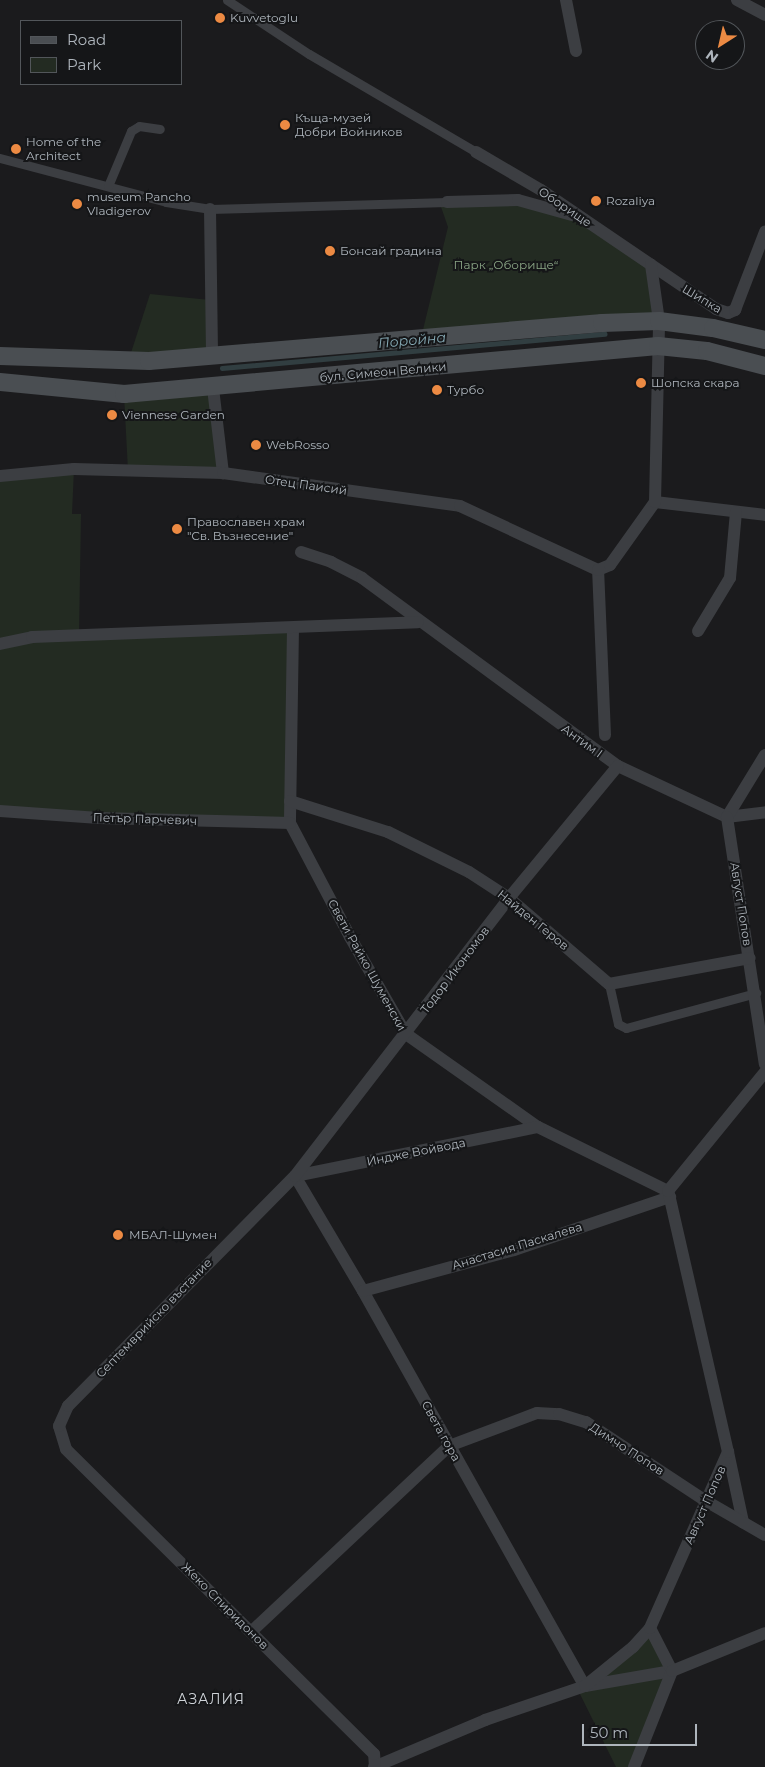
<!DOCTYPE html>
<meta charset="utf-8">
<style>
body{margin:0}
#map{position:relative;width:765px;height:1767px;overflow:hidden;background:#1b1b1d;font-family:Montserrat,sans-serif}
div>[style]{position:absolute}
.green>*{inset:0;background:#232b22}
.stream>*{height:4.5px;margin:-2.25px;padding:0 2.25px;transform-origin:2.25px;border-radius:2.25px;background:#313e41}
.pedestrian>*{height:9px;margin:-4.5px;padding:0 4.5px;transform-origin:4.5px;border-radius:4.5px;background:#3c3e42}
.minor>*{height:12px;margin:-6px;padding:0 6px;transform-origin:6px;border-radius:6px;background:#3c3e42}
.secondary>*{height:18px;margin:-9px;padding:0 9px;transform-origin:9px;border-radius:9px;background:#4a4e52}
.dots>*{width:14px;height:14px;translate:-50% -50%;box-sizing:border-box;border:2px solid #151618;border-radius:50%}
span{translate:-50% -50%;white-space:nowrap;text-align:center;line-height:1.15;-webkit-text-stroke:4px #151618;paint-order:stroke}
.poi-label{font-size:12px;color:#aeb5bc}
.left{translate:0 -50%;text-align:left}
.street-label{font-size:12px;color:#aeb5bc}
.park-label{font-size:12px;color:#8ba686}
.water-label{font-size:14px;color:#87aab5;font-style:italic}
.neighbourhood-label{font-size:14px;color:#cfd3d8;letter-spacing:1px}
.legend{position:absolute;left:20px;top:20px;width:162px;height:65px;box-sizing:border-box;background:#151618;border:1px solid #52565a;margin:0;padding:6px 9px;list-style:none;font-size:15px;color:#aeb5bc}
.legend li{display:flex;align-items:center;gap:10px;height:25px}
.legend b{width:25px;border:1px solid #52565a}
.north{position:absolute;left:695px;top:20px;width:50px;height:50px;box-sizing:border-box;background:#151618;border:1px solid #52565a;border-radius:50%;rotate:215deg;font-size:14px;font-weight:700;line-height:20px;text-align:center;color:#aeb5bc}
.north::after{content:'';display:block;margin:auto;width:18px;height:22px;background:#ec8a43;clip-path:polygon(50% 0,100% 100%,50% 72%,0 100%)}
.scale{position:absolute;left:582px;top:1724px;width:115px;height:22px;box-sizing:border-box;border:2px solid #aeb5bc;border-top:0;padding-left:6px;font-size:15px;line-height:18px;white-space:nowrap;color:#aeb5bc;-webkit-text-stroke:4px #151618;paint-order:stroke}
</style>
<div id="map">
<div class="green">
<i style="clip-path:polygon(518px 200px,581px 218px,651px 265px,659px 321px,421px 338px,448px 227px,440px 204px)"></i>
<i style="clip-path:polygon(150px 294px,210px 300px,212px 354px,128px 362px)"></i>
<i style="clip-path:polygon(213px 388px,223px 473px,128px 471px,124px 394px)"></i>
<i style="clip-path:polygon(74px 469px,72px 514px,81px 514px,79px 635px,293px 628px,290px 823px,0 811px,0 476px)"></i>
<i style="clip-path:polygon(650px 1628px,672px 1671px,634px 1767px,616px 1767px,578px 1690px)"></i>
</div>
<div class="stream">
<i style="left:222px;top:368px;width:384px;rotate:-5.1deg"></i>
</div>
<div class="pedestrian">
<i style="left:227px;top:0;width:98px;rotate:33.4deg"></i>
<i style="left:309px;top:54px;width:194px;rotate:30.4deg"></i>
<i style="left:0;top:158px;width:172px;rotate:14.8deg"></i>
<i style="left:166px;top:202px;width:45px;rotate:9deg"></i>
<i style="left:210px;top:209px;width:237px;rotate:-1.7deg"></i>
<i style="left:108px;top:186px;width:60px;rotate:-67.3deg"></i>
<i style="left:131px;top:131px;width:9px;rotate:-32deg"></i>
<i style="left:139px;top:126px;width:21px;rotate:8deg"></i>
<i style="left:609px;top:984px;width:41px;rotate:77.3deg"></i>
<i style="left:618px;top:1024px;width:9px;rotate:27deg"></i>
<i style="left:626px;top:1028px;width:135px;rotate:-15.1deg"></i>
</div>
<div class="minor">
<i style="left:566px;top:0;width:52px;rotate:78.9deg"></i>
<i style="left:737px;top:0;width:32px;rotate:28deg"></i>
<i style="left:476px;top:152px;width:75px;rotate:30.3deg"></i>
<i style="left:541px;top:190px;width:212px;rotate:34.2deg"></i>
<i style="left:716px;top:309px;width:13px;rotate:18deg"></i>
<i style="left:728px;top:313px;width:8px;rotate:-23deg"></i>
<i style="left:735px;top:310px;width:84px;rotate:-69deg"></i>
<i style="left:447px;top:202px;width:71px;rotate:-1.6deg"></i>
<i style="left:518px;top:200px;width:56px;rotate:15.5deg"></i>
<i style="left:210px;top:209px;width:145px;rotate:89.2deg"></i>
<i style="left:213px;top:388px;width:86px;rotate:83.3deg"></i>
<i style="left:0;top:476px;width:74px;rotate:-5.4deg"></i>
<i style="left:74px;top:469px;width:149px;rotate:1.5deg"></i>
<i style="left:223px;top:473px;width:239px;rotate:7.9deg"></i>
<i style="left:460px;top:506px;width:152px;rotate:24.9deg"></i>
<i style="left:655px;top:502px;width:111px;rotate:6.7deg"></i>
<i style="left:301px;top:552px;width:32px;rotate:18deg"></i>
<i style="left:331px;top:562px;width:35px;rotate:27deg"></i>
<i style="left:362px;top:578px;width:318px;rotate:36.3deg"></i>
<i style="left:618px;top:766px;width:120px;rotate:25.1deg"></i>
<i style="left:727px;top:817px;width:38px;rotate:-7deg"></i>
<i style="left:293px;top:628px;width:195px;rotate:90.9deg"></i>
<i style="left:290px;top:823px;width:129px;rotate:62.2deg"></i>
<i style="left:350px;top:937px;width:112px;rotate:60deg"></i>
<i style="left:406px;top:1034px;width:161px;rotate:35.2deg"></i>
<i style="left:538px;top:1127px;width:145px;rotate:26.2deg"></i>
<i style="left:698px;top:631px;width:62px;rotate:-58.9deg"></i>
<i style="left:730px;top:578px;width:66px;rotate:-84.8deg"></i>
<i style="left:0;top:644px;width:33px;rotate:-12deg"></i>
<i style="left:32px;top:637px;width:386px;rotate:-2.2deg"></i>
<i style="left:605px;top:735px;width:165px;rotate:-92.4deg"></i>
<i style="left:598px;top:570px;width:13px;rotate:-23deg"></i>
<i style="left:610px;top:565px;width:77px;rotate:-54.5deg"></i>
<i style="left:655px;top:502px;width:181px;rotate:-88.7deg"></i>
<i style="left:659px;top:321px;width:57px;rotate:-98.1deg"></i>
<i style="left:765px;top:755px;width:73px;rotate:121.5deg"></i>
<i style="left:727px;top:817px;width:250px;rotate:81.3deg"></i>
<i style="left:290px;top:801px;width:103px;rotate:17.6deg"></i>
<i style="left:388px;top:832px;width:90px;rotate:26.3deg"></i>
<i style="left:469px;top:872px;width:48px;rotate:33deg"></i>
<i style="left:509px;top:898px;width:132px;rotate:40.7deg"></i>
<i style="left:609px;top:984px;width:143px;rotate:-10.4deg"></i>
<i style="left:0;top:811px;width:99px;rotate:4deg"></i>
<i style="left:99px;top:818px;width:191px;rotate:1.5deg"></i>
<i style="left:295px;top:1176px;width:134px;rotate:59.4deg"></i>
<i style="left:363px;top:1291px;width:453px;rotate:60.7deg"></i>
<i style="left:585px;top:1686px;width:88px;rotate:-9.8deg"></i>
<i style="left:672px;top:1671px;width:48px;rotate:-117.1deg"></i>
<i style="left:295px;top:1176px;width:248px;rotate:-11.4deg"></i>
<i style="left:363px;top:1291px;width:156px;rotate:-15.2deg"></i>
<i style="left:514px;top:1250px;width:165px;rotate:-18.8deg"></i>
<i style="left:728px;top:1452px;width:72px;rotate:77.9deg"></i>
<i style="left:251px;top:1632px;width:272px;rotate:-43.2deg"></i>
<i style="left:449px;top:1446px;width:94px;rotate:-20.6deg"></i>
<i style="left:537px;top:1413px;width:22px;rotate:3deg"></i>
<i style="left:559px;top:1414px;width:28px;rotate:17deg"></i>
<i style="left:586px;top:1422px;width:144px;rotate:33.4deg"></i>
<i style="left:706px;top:1501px;width:68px;rotate:30deg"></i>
<i style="left:374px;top:1767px;width:121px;rotate:-22.9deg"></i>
<i style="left:485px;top:1720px;width:106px;rotate:-18.8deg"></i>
<i style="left:585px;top:1686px;width:62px;rotate:-39.1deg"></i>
<i style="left:633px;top:1647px;width:25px;rotate:-48deg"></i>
<i style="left:650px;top:1628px;width:193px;rotate:-66.1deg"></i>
<i style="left:728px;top:1452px;width:268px;rotate:-102.9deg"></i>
<i style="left:668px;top:1191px;width:154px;rotate:-50.8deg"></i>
<i style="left:375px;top:1767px;width:13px;rotate:-94deg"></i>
<i style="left:374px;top:1754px;width:433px;rotate:-135.3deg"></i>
<i style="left:66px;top:1449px;width:24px;rotate:-107deg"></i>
<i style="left:59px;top:1426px;width:22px;rotate:-66deg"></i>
<i style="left:68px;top:1406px;width:323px;rotate:-45.4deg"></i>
<i style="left:295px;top:1176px;width:351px;rotate:-52.4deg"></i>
<i style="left:509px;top:898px;width:171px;rotate:-50.5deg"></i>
<i style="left:634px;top:1767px;width:103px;rotate:-68.4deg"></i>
<i style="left:672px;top:1671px;width:100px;rotate:-22.2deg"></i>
</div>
<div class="secondary">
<i style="left:0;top:356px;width:149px;rotate:1.9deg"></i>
<i style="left:149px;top:361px;width:455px;rotate:-4.8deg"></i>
<i style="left:602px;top:323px;width:57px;rotate:-2deg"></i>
<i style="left:659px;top:321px;width:54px;rotate:7.4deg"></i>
<i style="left:713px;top:328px;width:53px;rotate:13deg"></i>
<i style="left:0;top:382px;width:125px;rotate:5.5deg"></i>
<i style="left:124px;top:394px;width:536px;rotate:-5.14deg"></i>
<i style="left:658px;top:346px;width:49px;rotate:5.8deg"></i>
<i style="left:707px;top:351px;width:60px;rotate:14.5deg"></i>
</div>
<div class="dots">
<i style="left:220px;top:18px;background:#ec8a43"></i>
<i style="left:285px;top:125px;background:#ec8a43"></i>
<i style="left:16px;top:149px;background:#ec8a43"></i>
<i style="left:596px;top:201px;background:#ec8a43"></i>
<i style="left:77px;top:204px;background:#ec8a43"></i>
<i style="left:330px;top:251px;background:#ec8a43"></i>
<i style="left:641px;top:383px;background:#ec8a43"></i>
<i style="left:437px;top:390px;background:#ec8a43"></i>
<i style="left:112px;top:415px;background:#ec8a43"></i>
<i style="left:256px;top:445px;background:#ec8a43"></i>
<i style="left:177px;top:529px;background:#ec8a43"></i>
<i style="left:118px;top:1235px;background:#ec8a43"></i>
</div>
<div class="poi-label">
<span class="left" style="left:230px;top:18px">Kuvvetoglu</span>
<span class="left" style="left:295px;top:125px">Къща-музей<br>Добри Войников</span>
<span class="left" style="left:26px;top:149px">Home of the<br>Architect</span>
<span class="left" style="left:87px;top:204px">museum Pancho<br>Vladigerov</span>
<span class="left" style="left:606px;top:201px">Rozaliya</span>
<span class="left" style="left:340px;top:251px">Бонсай градина</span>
<span class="left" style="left:651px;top:383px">Шопска скара</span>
<span class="left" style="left:447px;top:390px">Турбо</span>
<span class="left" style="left:122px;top:415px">Viennese Garden</span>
<span class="left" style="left:266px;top:445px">WebRosso</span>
<span class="left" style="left:187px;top:529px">Православен храм<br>"Св. Възнесение"</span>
<span class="left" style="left:129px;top:1235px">МБАЛ-Шумен</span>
</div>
<div class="street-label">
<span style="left:565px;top:207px;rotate:34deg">Оборище</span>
<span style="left:702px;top:299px;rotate:31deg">Шипка</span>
<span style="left:383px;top:372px;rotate:-5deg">бул. Симеон Велики</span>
<span style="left:306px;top:485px;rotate:8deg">Отец Паисий</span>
<span style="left:582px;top:741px;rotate:36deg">Антим I</span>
<span style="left:145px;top:819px;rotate:2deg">Петър Парчевич</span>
<span style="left:741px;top:904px;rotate:81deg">Август Попов</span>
<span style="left:533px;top:920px;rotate:39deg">Найден Геров</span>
<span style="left:367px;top:965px;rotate:61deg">Свети Райко Шуменски</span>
<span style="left:455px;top:970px;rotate:-53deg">Тодор Икономов</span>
<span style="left:416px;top:1152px;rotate:-11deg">Индже Войвода</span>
<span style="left:517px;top:1246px;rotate:-17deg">Анастасия Паскалева</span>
<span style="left:154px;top:1318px;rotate:-46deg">Септемврийско въстание</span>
<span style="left:441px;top:1431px;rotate:61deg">Света гора</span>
<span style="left:627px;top:1449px;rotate:33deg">Димчо Попов</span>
<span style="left:705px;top:1505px;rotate:-66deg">Август Попов</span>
<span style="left:225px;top:1606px;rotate:45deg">Жеко Спиридонов</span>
</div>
<div class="park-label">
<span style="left:506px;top:265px">Парк „Оборище“</span>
</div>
<div class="water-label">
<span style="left:412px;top:340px;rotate:-5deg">Поройна</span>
</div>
<div class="neighbourhood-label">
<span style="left:211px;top:1699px">АЗАЛИЯ</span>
</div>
<ul class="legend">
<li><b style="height:6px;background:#4a4e52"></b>Road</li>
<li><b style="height:14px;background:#232b22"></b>Park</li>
</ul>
<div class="north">N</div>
<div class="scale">50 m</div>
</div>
